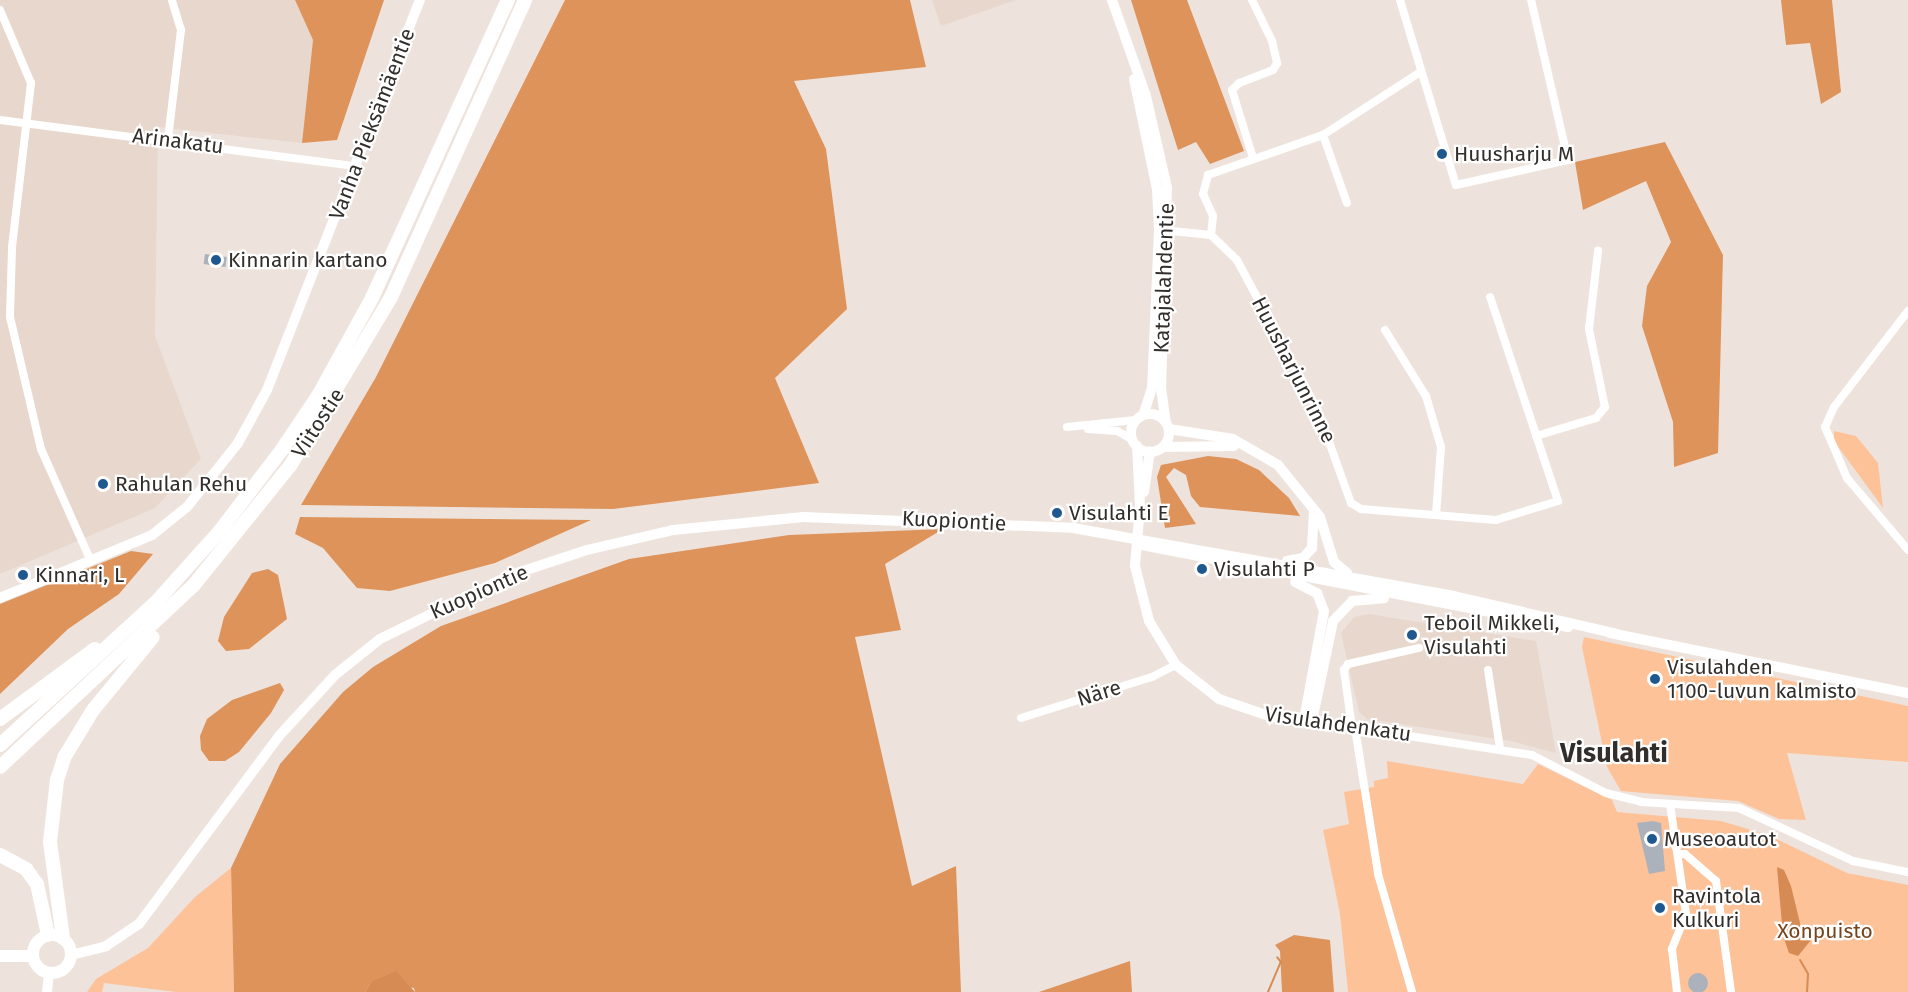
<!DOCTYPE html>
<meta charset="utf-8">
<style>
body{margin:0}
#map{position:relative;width:1908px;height:992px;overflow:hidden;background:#ede3dc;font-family:"Fira Sans",sans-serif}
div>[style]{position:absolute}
.built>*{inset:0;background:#e8d7cc}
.green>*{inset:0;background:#fdc298}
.forest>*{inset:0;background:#de935b}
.water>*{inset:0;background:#d68b54}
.stream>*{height:2px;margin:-1px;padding:0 1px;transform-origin:1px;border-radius:1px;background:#d68b54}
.building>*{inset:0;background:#abb2bb;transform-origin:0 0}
.round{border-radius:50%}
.minor>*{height:8px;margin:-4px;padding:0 4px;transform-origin:4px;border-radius:4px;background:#fff}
.tertiary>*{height:10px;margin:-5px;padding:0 5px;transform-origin:5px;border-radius:5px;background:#fff}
.tertiary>.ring{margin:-5px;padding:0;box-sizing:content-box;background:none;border:10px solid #fff;border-radius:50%}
.secondary>*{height:12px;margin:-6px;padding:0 6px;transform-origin:6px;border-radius:6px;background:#fff}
.secondary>.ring{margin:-6px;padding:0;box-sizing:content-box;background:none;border:12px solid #fff;border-radius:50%}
.trunk>*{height:14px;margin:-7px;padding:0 7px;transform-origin:7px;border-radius:7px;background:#fff}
.dots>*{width:16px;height:16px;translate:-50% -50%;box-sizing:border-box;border:3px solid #fff;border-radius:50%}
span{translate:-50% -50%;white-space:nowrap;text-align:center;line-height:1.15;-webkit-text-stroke:4.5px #fff;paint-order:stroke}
.street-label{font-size:21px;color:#322e2b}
.poi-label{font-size:21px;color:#322e2b}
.left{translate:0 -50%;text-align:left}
.park-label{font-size:21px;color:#76441c}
.district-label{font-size:27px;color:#322e2b;font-weight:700}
</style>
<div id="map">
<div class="built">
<i style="clip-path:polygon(0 0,295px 0,313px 40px,302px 143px,158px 127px,155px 336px,201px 459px,155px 508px,0 574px)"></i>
<i style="clip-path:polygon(932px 0,1016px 0,941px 26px)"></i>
<i style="clip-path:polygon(1369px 614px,1536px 641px,1556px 753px,1511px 741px,1367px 719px,1359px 712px,1341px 633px,1354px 617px)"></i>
</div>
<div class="green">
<i style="clip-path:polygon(1834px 431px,1856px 436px,1878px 463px,1883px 508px,1834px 441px)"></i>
<i style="clip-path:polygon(1584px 637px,1908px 706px,1908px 762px,1787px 753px,1806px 820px,1779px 819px,1738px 801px,1621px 791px,1607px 767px,1582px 647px)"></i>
<i style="clip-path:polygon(1387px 761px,1523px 784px,1538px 764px,1612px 800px,1617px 812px,1721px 821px,1768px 835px,1847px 873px,1908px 885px,1908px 992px,1348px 992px,1340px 914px,1323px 830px,1349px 824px,1344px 792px,1374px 787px,1374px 781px,1388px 778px)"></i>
<i style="clip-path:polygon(231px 868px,234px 992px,176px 992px,104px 983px,102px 992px,87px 992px,96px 979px,148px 948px,195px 897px)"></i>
</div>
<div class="forest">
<i style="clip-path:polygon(295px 0,384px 0,337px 140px,302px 143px,313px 40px)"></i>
<i style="clip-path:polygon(565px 0,910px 0,926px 67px,794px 81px,826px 149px,847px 309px,775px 378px,819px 483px,613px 509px,301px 505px,376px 377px)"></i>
<i style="clip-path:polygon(1131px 0,1187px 0,1244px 151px,1210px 164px,1196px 142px,1178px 150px)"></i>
<i style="clip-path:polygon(1781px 0,1832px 0,1841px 92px,1821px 104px,1810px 43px,1786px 45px)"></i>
<i style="clip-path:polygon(1665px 142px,1723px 255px,1718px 453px,1674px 467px,1673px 422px,1642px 326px,1647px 286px,1671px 242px,1646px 181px,1583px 210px,1575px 162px)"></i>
<i style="clip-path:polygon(1208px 456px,1236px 459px,1259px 470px,1289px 498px,1300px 516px,1200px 507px,1191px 496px,1186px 475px,1174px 468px,1166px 477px,1196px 524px,1165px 528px,1157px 477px,1161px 465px)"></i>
<i style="clip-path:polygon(300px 517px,591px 520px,495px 563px,390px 591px,357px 588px,323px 548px,295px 534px)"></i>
<i style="clip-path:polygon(943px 529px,885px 564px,901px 630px,855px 637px,912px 886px,956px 866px,961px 992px,415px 992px,414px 988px,371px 982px,365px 992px,234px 992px,231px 868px,280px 764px,343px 692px,373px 667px,441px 626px,629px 559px,789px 535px)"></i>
<i style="clip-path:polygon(131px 551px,153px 554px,119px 594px,68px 629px,0 694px,0 604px)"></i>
<i style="clip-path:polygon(268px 569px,278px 575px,287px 619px,249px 649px,226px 651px,218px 641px,224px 617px,252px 573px)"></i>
<i style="clip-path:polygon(280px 683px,284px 690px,271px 713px,239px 752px,225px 761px,209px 761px,201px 750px,200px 736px,207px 719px,232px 700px)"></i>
<i style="clip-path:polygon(1294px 935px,1330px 940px,1334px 992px,1282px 992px,1280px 951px,1275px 945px)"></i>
<i style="clip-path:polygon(1130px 961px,1132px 992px,1039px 992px)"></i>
</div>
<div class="water">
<i style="clip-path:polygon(1777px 867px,1784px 870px,1791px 886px,1801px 927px,1810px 931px,1811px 940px,1798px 956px,1789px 953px,1783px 936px)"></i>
<i style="clip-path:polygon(396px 971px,415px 992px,365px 992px,371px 982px)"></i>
</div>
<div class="stream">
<i style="left:1800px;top:960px;width:16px;rotate:60deg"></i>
<i style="left:1808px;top:974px;width:18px;rotate:93deg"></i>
<i style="left:1268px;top:992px;width:33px;rotate:-67deg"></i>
<i style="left:1281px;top:962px;width:6px;rotate:-129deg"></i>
</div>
<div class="building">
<i style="left:205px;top:254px;width:22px;height:10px;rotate:8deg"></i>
<i style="clip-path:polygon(1653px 821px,1661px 823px,1665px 871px,1649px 874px,1637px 823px)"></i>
<i class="round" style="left:1688px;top:973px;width:20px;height:20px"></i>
</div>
<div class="minor">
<i style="left:1252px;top:0;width:46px;rotate:64deg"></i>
<i style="left:1272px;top:41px;width:23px;rotate:77deg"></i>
<i style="left:1277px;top:63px;width:8px;rotate:120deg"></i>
<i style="left:1273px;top:70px;width:36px;rotate:159deg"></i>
<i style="left:1239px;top:83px;width:10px;rotate:135deg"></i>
<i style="left:1232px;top:90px;width:71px;rotate:72.8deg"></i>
<i style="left:1400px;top:0;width:193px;rotate:73.2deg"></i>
<i style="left:1456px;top:185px;width:115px;rotate:-12.6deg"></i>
<i style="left:1568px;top:160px;width:164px;rotate:-103deg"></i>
<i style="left:0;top:10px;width:79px;rotate:67deg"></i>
<i style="left:31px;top:83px;width:166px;rotate:96.6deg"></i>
<i style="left:12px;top:248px;width:69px;rotate:91.7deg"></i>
<i style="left:10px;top:317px;width:136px;rotate:76.8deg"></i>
<i style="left:41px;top:449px;width:118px;rotate:66deg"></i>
<i style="left:0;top:120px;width:358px;rotate:7.4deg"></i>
<i style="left:1323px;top:135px;width:72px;rotate:70.6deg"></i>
<i style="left:168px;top:139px;width:110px;rotate:-83.2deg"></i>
<i style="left:181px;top:30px;width:31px;rotate:-107deg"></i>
<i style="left:1162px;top:230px;width:49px;rotate:5.8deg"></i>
<i style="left:1211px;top:235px;width:36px;rotate:44deg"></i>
<i style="left:1237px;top:260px;width:171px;rotate:61.8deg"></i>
<i style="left:1318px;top:411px;width:98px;rotate:70.3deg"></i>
<i style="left:1351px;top:503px;width:12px;rotate:31deg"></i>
<i style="left:1361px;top:509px;width:135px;rotate:4.7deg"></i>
<i style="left:1496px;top:520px;width:65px;rotate:-17deg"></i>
<i style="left:1558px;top:501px;width:215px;rotate:-108.4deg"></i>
<i style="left:1211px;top:235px;width:19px;rotate:-84deg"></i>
<i style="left:1213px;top:216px;width:24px;rotate:-114deg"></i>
<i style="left:1203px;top:194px;width:20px;rotate:-75deg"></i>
<i style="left:1208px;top:175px;width:122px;rotate:-19.2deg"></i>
<i style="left:1323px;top:135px;width:114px;rotate:-32.9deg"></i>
<i style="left:1908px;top:311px;width:121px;rotate:127.6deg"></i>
<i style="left:1834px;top:407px;width:22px;rotate:114deg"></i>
<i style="left:1825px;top:427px;width:56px;rotate:66.7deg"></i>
<i style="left:1847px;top:478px;width:94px;rotate:49.7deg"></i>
<i style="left:1385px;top:330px;width:78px;rotate:58.2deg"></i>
<i style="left:1426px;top:396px;width:53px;rotate:73.6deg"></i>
<i style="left:1441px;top:447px;width:68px;rotate:94.2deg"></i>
<i style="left:1067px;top:427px;width:69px;rotate:-5.8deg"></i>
<i style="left:1088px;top:429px;width:29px;rotate:4deg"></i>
<i style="left:1117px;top:431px;width:18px;rotate:29deg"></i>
<i style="left:1536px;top:436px;width:63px;rotate:-16.7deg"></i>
<i style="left:1596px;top:418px;width:14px;rotate:-51deg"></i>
<i style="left:1605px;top:407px;width:80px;rotate:-101.6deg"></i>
<i style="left:1589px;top:329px;width:79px;rotate:-83.4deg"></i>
<i style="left:1488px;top:670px;width:79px;rotate:81.3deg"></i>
<i style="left:1021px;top:718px;width:137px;rotate:-17.4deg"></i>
<i style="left:1152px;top:677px;width:27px;rotate:-27deg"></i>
<i style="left:1312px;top:721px;width:223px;rotate:8.8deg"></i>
<i style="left:1532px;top:755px;width:83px;rotate:27.2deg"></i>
<i style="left:1606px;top:793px;width:36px;rotate:14deg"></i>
<i style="left:1641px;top:802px;width:98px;rotate:3.5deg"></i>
<i style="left:1739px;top:808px;width:126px;rotate:24.9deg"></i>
<i style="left:1853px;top:861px;width:56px;rotate:11.3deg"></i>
<i style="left:1352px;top:728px;width:59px;rotate:-97.9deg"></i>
<i style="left:1344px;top:670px;width:7px;rotate:-56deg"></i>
<i style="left:1348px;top:664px;width:73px;rotate:-12.7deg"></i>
<i style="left:1355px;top:728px;width:148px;rotate:81deg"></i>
<i style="left:1378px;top:874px;width:123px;rotate:73.9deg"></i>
<i style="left:1670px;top:804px;width:111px;rotate:81.7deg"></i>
<i style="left:1686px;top:914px;width:38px;rotate:112deg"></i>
<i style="left:1672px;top:949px;width:43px;rotate:83.4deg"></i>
<i style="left:1678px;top:854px;width:7px"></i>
<i style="left:1685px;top:854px;width:41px;rotate:41.1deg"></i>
<i style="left:1716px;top:881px;width:112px;rotate:82.3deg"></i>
</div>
<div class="tertiary">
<i style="left:1112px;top:0;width:102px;rotate:70.5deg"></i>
<i style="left:1146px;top:96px;width:94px;rotate:77.1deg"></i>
<i style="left:1167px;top:188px;width:200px;rotate:91.7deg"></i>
<i style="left:1161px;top:388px;width:35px;rotate:82deg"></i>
<i style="left:1134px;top:79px;width:112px;rotate:78.2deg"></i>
<i style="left:1157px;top:189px;width:41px;rotate:87.2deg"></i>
<i style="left:1159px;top:230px;width:158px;rotate:92.5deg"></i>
<i style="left:1152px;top:388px;width:28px;rotate:108deg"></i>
<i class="ring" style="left:1131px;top:414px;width:28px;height:28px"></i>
<i style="left:1169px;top:429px;width:65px;rotate:8.9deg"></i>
<i style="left:1233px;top:439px;width:52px;rotate:30deg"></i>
<i style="left:1278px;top:465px;width:67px;rotate:51.1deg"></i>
<i style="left:1320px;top:517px;width:47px;rotate:72.7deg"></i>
<i style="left:1334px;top:562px;width:17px;rotate:40deg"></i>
<i style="left:1137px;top:446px;width:60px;rotate:87.1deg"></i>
<i style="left:1140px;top:506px;width:60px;rotate:94.8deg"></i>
<i style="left:1135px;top:566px;width:57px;rotate:75.7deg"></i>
<i style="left:1149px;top:621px;width:52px;rotate:58.5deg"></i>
<i style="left:1176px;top:665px;width:55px;rotate:38.3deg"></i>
<i style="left:1219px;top:699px;width:56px;rotate:18.8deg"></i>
<i style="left:1272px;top:717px;width:40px;rotate:5.7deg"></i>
<i style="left:1312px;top:721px;width:102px;rotate:-78.1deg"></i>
<i style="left:1333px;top:621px;width:28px;rotate:-46deg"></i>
<i style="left:1352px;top:601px;width:32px;rotate:-5deg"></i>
<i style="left:1163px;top:447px;width:71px;rotate:-0.8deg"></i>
<i style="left:1144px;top:492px;width:41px;rotate:-81.7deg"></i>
<i style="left:1142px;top:545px;width:434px;rotate:10.9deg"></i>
<i style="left:1287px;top:561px;width:16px;rotate:-11deg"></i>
<i style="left:1303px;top:558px;width:13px;rotate:-48deg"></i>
<i style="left:1312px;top:548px;width:35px;rotate:-87deg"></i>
<i style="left:1295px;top:582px;width:25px;rotate:27deg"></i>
<i style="left:1317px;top:593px;width:19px;rotate:69deg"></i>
<i style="left:1324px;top:611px;width:111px;rotate:100.4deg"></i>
<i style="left:0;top:598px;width:165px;rotate:-22.5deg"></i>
<i style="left:152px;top:535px;width:45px;rotate:-38.7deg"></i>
<i style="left:187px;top:507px;width:82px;rotate:-51.4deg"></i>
<i style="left:238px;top:443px;width:60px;rotate:-61.3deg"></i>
<i style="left:267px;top:390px;width:419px;rotate:-68.6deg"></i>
<i style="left:1610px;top:633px;width:304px;rotate:11.4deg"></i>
<i style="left:71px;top:955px;width:36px;rotate:-14deg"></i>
<i style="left:106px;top:946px;width:40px;rotate:-34deg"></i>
<i style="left:139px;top:924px;width:234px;rotate:-53.3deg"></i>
<i style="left:279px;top:736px;width:83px;rotate:-47.4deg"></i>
<i style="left:335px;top:675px;width:58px;rotate:-38.7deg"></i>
<i style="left:380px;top:639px;width:143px;rotate:-26.2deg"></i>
<i style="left:508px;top:576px;width:83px;rotate:-18.2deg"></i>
<i style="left:587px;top:550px;width:88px;rotate:-13.1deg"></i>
<i style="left:673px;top:530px;width:131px;rotate:-5.7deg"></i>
<i style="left:803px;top:517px;width:270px;rotate:2.3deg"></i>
<i style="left:1073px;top:528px;width:387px;rotate:10.1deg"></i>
<i style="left:1454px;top:596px;width:167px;rotate:13.1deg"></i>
<i style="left:47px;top:992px;width:19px;rotate:-84deg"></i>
</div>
<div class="secondary">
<i class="ring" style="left:33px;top:935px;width:26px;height:26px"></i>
<i style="left:0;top:956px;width:32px"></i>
</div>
<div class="trunk">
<i style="left:0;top:719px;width:118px;rotate:-36.4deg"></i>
<i style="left:0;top:745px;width:214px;rotate:-42.5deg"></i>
<i style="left:158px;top:600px;width:91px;rotate:-48.1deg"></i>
<i style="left:219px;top:532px;width:102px;rotate:-52.6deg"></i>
<i style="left:281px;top:451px;width:66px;rotate:-56.1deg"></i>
<i style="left:318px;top:396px;width:112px;rotate:-61.1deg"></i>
<i style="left:372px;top:298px;width:328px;rotate:-65.5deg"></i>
<i style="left:0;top:767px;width:265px;rotate:-43.2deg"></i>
<i style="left:193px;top:586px;width:154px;rotate:-51.1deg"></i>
<i style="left:290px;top:466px;width:197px;rotate:-59.1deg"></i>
<i style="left:391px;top:297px;width:326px;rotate:-65.7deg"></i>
<i style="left:0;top:855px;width:30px;rotate:28deg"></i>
<i style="left:26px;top:869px;width:19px;rotate:54deg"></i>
<i style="left:37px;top:884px;width:52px;rotate:77.8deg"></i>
<i style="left:63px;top:938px;width:97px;rotate:-97.7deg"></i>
<i style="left:50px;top:842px;width:62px;rotate:-83.6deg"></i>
<i style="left:57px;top:780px;width:25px;rotate:-72deg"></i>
<i style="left:65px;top:756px;width:54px;rotate:-58.7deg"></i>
<i style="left:93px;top:710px;width:94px;rotate:-50.6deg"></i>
</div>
<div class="dots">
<i style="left:1442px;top:154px;background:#1e588f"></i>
<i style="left:216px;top:260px;background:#1e588f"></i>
<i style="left:103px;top:484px;background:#1e588f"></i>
<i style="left:1057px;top:513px;background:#1e588f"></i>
<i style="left:1202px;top:569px;background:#1e588f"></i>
<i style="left:23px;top:575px;background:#1e588f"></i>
<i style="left:1412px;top:635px;background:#1e588f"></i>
<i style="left:1655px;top:679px;background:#1e588f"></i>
<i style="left:1652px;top:839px;background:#1e588f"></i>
<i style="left:1660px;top:908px;background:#1e588f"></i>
</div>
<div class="street-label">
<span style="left:372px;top:124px;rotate:-69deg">Vanha Pieksämäentie</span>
<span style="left:178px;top:141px;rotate:7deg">Arinakatu</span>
<span style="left:1164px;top:278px;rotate:-88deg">Katajalahdentie</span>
<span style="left:1294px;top:370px;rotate:63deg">Huusharjunrinne</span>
<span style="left:318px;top:423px;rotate:-57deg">Viitostie</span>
<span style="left:954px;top:521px;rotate:3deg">Kuopiontie</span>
<span style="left:479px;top:592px;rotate:-24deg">Kuopiontie</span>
<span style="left:1099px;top:693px;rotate:-17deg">Näre</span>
<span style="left:1338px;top:724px;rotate:8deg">Visulahdenkatu</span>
</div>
<div class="poi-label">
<span class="left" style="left:1454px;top:154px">Huusharju M</span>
<span class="left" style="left:228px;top:260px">Kinnarin kartano</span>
<span class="left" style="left:115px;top:484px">Rahulan Rehu</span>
<span class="left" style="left:1069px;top:513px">Visulahti E</span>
<span class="left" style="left:1214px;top:569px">Visulahti P</span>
<span class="left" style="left:35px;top:575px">Kinnari, L</span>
<span class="left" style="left:1424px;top:635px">Teboil Mikkeli,<br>Visulahti</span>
<span class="left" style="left:1667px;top:679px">Visulahden<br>1100-luvun kalmisto</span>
<span class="left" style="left:1664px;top:839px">Museoautot</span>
<span class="left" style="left:1672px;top:908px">Ravintola<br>Kulkuri</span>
</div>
<div class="park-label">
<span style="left:1825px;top:931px">Xonpuisto</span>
</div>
<div class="district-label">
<span style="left:1614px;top:754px">Visulahti</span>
</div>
</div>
